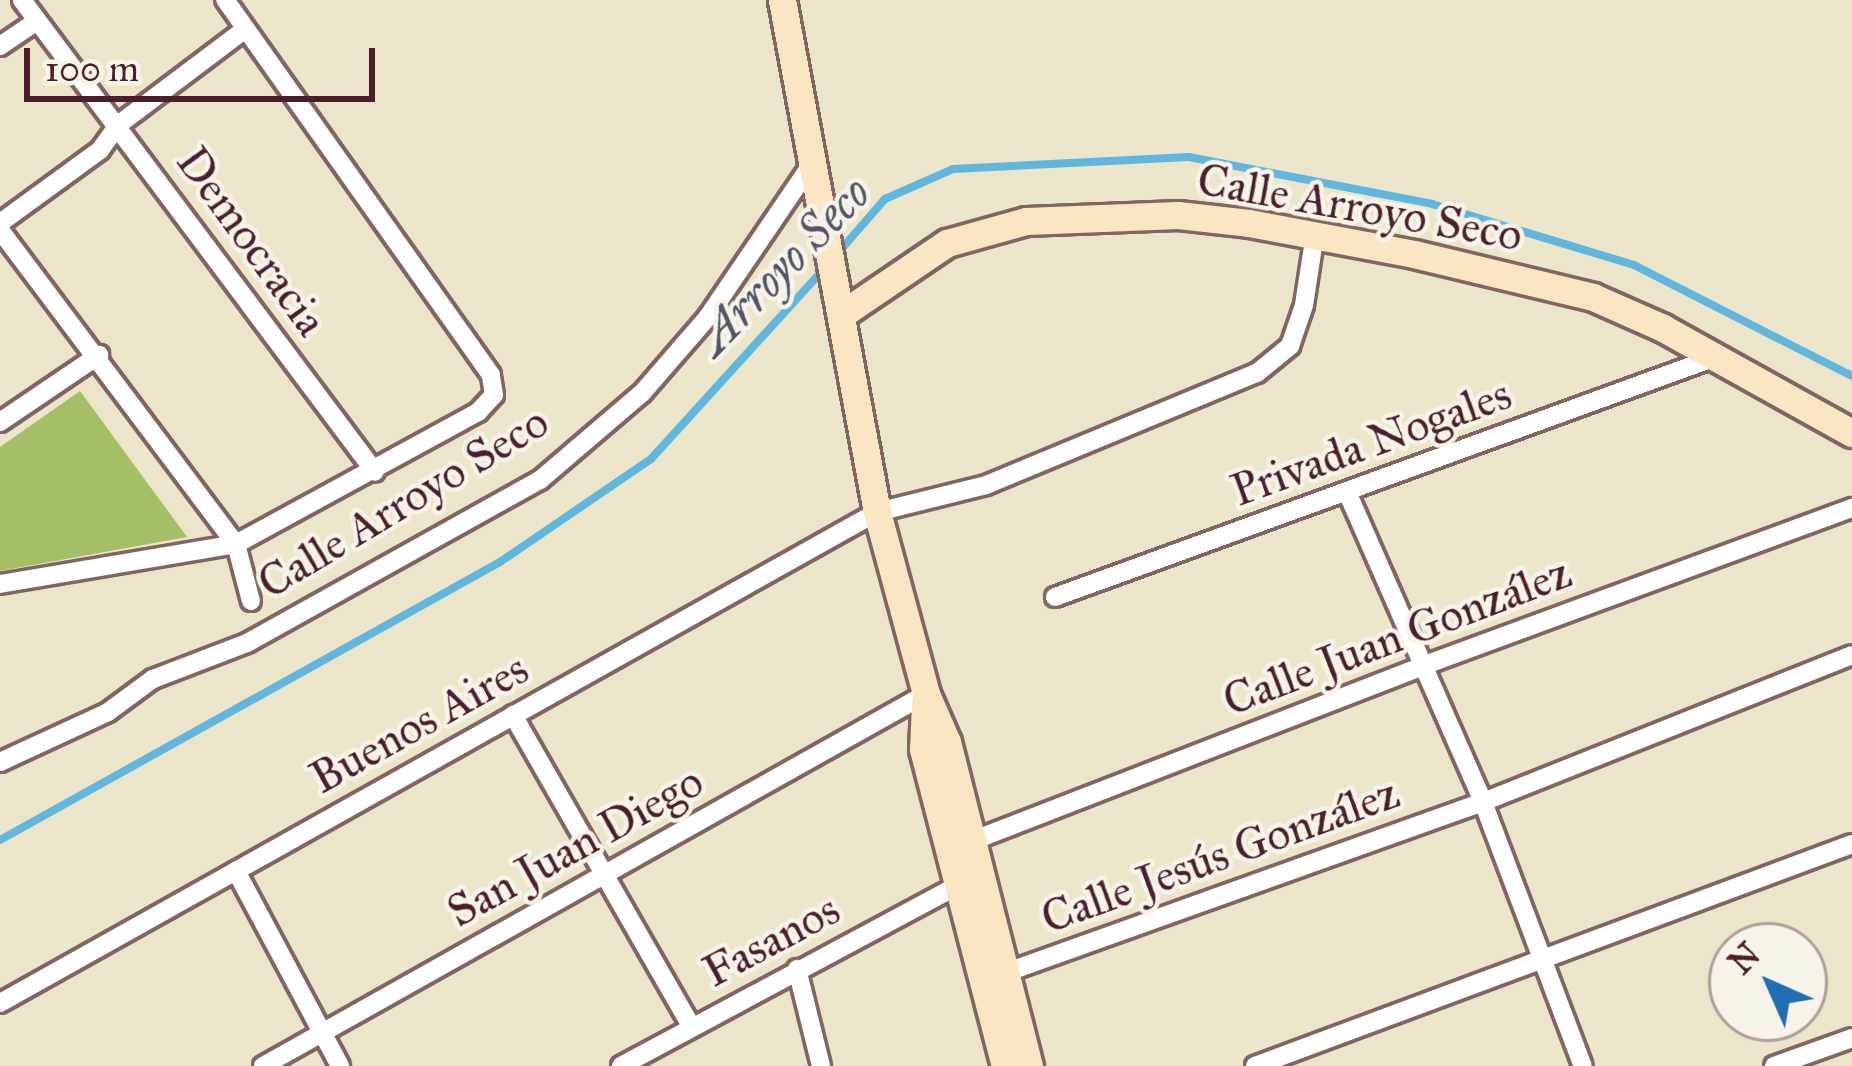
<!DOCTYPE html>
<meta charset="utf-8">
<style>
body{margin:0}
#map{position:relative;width:1852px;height:1066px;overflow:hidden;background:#ebe6ca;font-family:"IM FELL Great Primer",serif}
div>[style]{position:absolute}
.green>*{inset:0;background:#a4bf66}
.stream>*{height:8px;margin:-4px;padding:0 4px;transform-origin:4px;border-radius:4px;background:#61b6dd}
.roads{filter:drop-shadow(3px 0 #826563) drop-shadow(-3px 0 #826563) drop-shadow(0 3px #826563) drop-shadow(0 -3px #826563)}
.street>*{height:18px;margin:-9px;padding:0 9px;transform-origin:9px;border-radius:9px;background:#fff}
.secondary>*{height:27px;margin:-13.5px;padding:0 13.5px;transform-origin:13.5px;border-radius:13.5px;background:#fbe6c4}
span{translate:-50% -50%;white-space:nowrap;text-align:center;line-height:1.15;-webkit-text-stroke:9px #f7f3e8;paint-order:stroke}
.street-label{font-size:45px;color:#4a1f2b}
.water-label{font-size:48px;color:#525469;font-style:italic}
.north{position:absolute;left:1708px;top:922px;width:120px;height:120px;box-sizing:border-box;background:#f7f3e8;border:3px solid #b29e9c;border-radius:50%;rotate:315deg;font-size:33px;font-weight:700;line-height:48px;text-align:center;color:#4a1f2b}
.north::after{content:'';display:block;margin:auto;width:42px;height:54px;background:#1f6fb2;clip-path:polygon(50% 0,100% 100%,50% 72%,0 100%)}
.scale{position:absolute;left:24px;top:48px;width:351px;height:54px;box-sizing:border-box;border:6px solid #4a1f2b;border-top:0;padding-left:15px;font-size:36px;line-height:42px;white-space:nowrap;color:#4a1f2b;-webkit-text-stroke:9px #f7f3e8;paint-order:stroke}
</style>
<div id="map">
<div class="green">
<i style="clip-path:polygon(80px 391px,187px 537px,0 571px,0 447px)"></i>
</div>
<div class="stream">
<i style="left:838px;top:253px;width:72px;rotate:-49deg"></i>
<i style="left:885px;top:199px;width:74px;rotate:-23.8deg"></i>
<i style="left:953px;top:169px;width:236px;rotate:-2.9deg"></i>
<i style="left:1189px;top:157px;width:248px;rotate:10.9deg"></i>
<i style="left:1432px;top:204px;width:211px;rotate:16.8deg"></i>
<i style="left:1634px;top:265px;width:245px;rotate:27deg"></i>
<i style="left:0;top:840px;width:572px;rotate:-29.07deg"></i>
<i style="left:500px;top:562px;width:183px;rotate:-34.3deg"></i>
<i style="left:651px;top:459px;width:257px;rotate:-47.7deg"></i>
</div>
<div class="roads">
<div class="street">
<i style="left:22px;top:0;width:589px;rotate:53.21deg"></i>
<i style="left:0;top:46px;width:45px;rotate:-34deg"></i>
<i style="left:0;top:223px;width:124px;rotate:-36.1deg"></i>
<i style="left:100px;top:150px;width:31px;rotate:-54deg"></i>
<i style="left:118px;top:125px;width:158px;rotate:-37deg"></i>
<i style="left:0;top:230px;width:393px;rotate:53.1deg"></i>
<i style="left:236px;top:544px;width:59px;rotate:75.3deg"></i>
<i style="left:0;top:422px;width:120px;rotate:-34.1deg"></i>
<i style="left:1348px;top:494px;width:336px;rotate:66.3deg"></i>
<i style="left:1483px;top:802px;width:282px;rotate:69.3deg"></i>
<i style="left:0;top:584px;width:239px;rotate:-9.6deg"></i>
<i style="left:236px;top:544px;width:276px;rotate:-28.6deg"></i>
<i style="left:478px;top:412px;width:23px;rotate:-47deg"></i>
<i style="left:494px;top:395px;width:20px;rotate:-99deg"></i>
<i style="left:491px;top:375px;width:460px;rotate:-125.3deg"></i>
<i style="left:1055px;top:597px;width:700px;rotate:-19.96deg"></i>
<i style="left:513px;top:715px;width:358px;rotate:60.2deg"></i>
<i style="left:0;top:762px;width:119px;rotate:-24.8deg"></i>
<i style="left:108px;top:712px;width:56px;rotate:-36.3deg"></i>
<i style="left:153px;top:679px;width:101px;rotate:-21deg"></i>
<i style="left:247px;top:643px;width:335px;rotate:-29.1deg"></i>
<i style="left:540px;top:480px;width:134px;rotate:-40.5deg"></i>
<i style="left:642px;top:393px;width:99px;rotate:-49.1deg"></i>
<i style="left:707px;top:318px;width:189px;rotate:-55.8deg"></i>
<i style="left:972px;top:841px;width:486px;rotate:-21.2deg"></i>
<i style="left:1425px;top:665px;width:455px;rotate:-20.2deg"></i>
<i style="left:236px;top:871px;width:221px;rotate:61.9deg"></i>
<i style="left:797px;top:969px;width:100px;rotate:76.1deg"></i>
<i style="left:999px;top:975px;width:514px;rotate:-19.67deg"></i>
<i style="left:1483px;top:802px;width:397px;rotate:-21.7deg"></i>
<i style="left:0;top:1003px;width:1005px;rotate:-29.24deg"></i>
<i style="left:877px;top:512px;width:112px;rotate:-13.9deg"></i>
<i style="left:986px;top:485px;width:293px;rotate:-22.5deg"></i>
<i style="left:1257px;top:373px;width:43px;rotate:-39.3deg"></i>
<i style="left:1290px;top:346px;width:43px;rotate:-71.1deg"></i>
<i style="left:1304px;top:305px;width:72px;rotate:-81.2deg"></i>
<i style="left:263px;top:1066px;width:760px;rotate:-29.3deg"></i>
<i style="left:621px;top:1066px;width:383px;rotate:-28.2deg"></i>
<i style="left:1255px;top:1066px;width:637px;rotate:-20.4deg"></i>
<i style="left:1774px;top:1066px;width:83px;rotate:-19.7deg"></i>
</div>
<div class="secondary">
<i style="left:782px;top:0;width:521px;rotate:79.49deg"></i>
<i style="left:877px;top:512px;width:188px;rotate:74.9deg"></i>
<i style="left:926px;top:694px;width:52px;rotate:66.4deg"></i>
<i style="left:947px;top:742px;width:334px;rotate:75.8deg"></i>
<i style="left:842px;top:314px;width:127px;rotate:-34.1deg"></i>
<i style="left:947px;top:243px;width:82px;rotate:-15.6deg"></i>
<i style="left:1026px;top:221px;width:152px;rotate:-2.3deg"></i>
<i style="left:1178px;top:215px;width:71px;rotate:6.4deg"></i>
<i style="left:1249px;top:223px;width:168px;rotate:10.6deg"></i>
<i style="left:1414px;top:254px;width:184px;rotate:13.5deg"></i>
<i style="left:1593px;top:297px;width:77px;rotate:23.9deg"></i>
<i style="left:1663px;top:328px;width:216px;rotate:29.1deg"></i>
<i style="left:925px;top:704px;width:45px;rotate:92.5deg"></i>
<i style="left:923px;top:749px;width:327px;rotate:75.5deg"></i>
</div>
</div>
<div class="street-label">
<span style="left:1360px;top:207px;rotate:10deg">Calle Arroyo Seco</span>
<span style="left:252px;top:241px;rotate:54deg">Democracia</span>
<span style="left:1371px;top:442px;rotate:-20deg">Privada Nogales</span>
<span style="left:403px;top:502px;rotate:-31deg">Calle Arroyo Seco</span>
<span style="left:1397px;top:636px;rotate:-21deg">Calle Juan González</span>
<span style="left:419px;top:723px;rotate:-29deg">Buenos Aires</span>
<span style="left:575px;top:846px;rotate:-29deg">San Juan Diego</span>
<span style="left:1220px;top:855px;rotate:-20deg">Calle Jesús González</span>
<span style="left:771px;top:940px;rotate:-28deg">Fasanos</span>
</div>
<div class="water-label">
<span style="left:783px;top:265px;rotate:-46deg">Arroyo Seco</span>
</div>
<div class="north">N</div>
<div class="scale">100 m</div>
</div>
